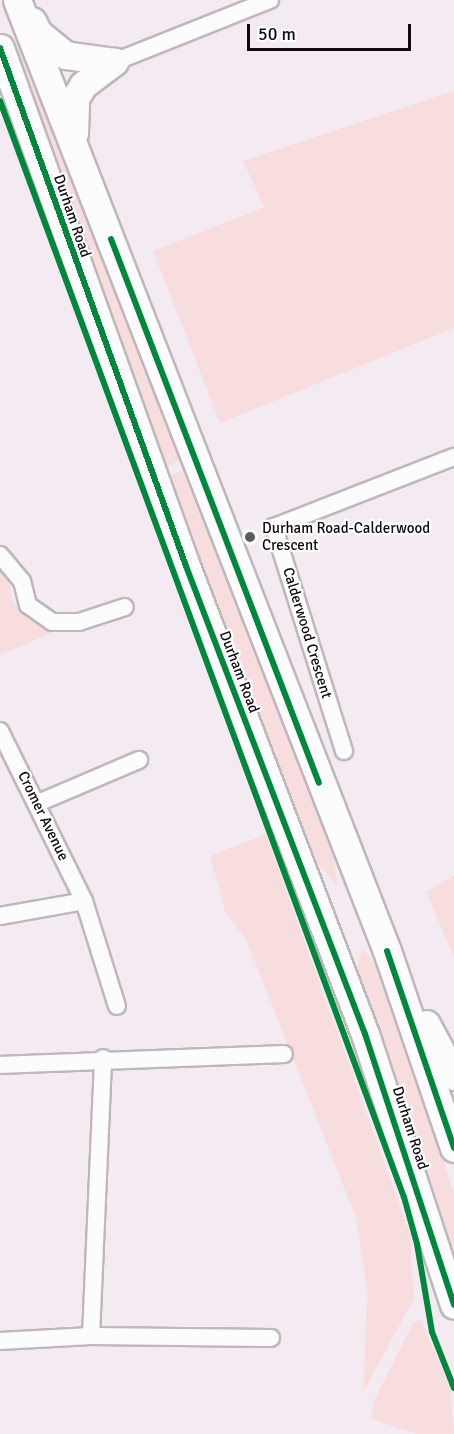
<!DOCTYPE html>
<style>
body{margin:0}
#map{position:relative;width:454px;height:1434px;overflow:hidden;background:#f4ebf2;font-family:Signika,sans-serif}
div>[style]{position:absolute}
.green>*{inset:0;background:#f8dddf}
.roads{filter:drop-shadow(2px 0 #beb7bc) drop-shadow(-2px 0 #beb7bc) drop-shadow(0 2px #beb7bc) drop-shadow(0 -2px #beb7bc)}
.street>*{height:16px;margin:-8px;padding:0 8px;transform-origin:8px;border-radius:8px;background:#fdfcfd}
.primary>*{height:27px;margin:-13.5px;padding:0 13.5px;transform-origin:13.5px;border-radius:13.5px;background:#fdfcfd}
.cycleway>*{height:6px;margin:-3px;padding:0 3px;transform-origin:3px;border-radius:3px;background:#00873e}
.dots>*{width:16px;height:16px;translate:-50% -50%;box-sizing:border-box;border:3px solid #fff;border-radius:50%}
span{translate:-50% -50%;white-space:nowrap;text-align:center;line-height:1.15;-webkit-text-stroke:4.5px #fff;paint-order:stroke}
.street-label{font-size:15px;color:#100a0e}
.poi-label{font-size:15px;color:#100a0e}
.left{translate:0 -50%;text-align:left}
.scale{position:absolute;left:247px;top:24px;width:164px;height:27px;box-sizing:border-box;border:3px solid #100a0e;border-top:0;padding-left:8px;font-size:18px;line-height:21px;white-space:nowrap;color:#100a0e;-webkit-text-stroke:4px #fff;paint-order:stroke}
</style>
<div id="map">
<div class="green">
<i style="clip-path:polygon(26px 47px,183px 458px,164px 469px,17px 51px)"></i>
<i style="clip-path:polygon(454px 91px,454px 328px,220px 423px,153px 251px,264px 207px,243px 161px)"></i>
<i style="clip-path:polygon(187px 469px,333px 849px,337px 886px,314px 859px,168px 476px)"></i>
<i style="clip-path:polygon(0 567px,10px 585px,13px 602px,23px 615px,54px 632px,0 655px)"></i>
<i style="clip-path:polygon(266px 834px,410px 1234px,414px 1298px,363px 1393px,367px 1290px,356px 1218px,247px 942px,225px 911px,210px 856px)"></i>
<i style="clip-path:polygon(454px 875px,454px 957px,426px 892px)"></i>
<i style="clip-path:polygon(362px 949px,379px 966px,454px 1193px,454px 1262px,357px 967px)"></i>
<i style="clip-path:polygon(421px 1319px,451px 1391px,454px 1434px,417px 1434px,371px 1419px,373px 1403px,413px 1323px)"></i>
</div>
<div class="roads">
<div class="street">
<i style="left:114px;top:62px;width:168px;rotate:-21.7deg"></i>
<i style="left:0;top:555px;width:34px;rotate:50deg"></i>
<i style="left:22px;top:581px;width:25px;rotate:76deg"></i>
<i style="left:28px;top:605px;width:29px;rotate:35deg"></i>
<i style="left:52px;top:622px;width:27px"></i>
<i style="left:79px;top:622px;width:48px;rotate:-18.1deg"></i>
<i style="left:0;top:731px;width:190px;rotate:63.7deg"></i>
<i style="left:84px;top:901px;width:110px;rotate:72.6deg"></i>
<i style="left:344px;top:751px;width:235px;rotate:-107.4deg"></i>
<i style="left:274px;top:527px;width:193px;rotate:-21.3deg"></i>
<i style="left:38px;top:803px;width:110px;rotate:-23.1deg"></i>
<i style="left:0;top:916px;width:85px;rotate:-10.1deg"></i>
<i style="left:0;top:1065px;width:284px;rotate:-2.2deg"></i>
<i style="left:91px;top:1336px;width:278px;rotate:-87.5deg"></i>
<i style="left:0;top:1341px;width:91px;rotate:-3.1deg"></i>
<i style="left:91px;top:1336px;width:180px;rotate:0.6deg"></i>
</div>
<div class="primary">
<i style="left:17px;top:0;width:1020px;rotate:68.74deg"></i>
<i style="left:387px;top:951px;width:208px;rotate:71.2deg"></i>
<i style="left:32px;top:21px;width:13px;rotate:63deg"></i>
<i style="left:38px;top:33px;width:35px;rotate:39deg"></i>
<i style="left:65px;top:55px;width:49px;rotate:8.1deg"></i>
<i style="left:0;top:48px;width:550px;rotate:70.25deg"></i>
<i style="left:186px;top:566px;width:501px;rotate:69.07deg"></i>
<i style="left:365px;top:1034px;width:285px;rotate:71.8deg"></i>
<i style="left:74px;top:133px;width:35px;rotate:-88deg"></i>
<i style="left:75px;top:98px;width:15px;rotate:-58deg"></i>
<i style="left:83px;top:85px;width:39px;rotate:-37deg"></i>
<i style="left:426px;top:1024px;width:59px;rotate:61.7deg"></i>
</div>
</div>
<div class="cycleway">
<i style="left:0;top:48px;width:550px;rotate:70.25deg"></i>
<i style="left:186px;top:566px;width:501px;rotate:69.07deg"></i>
<i style="left:365px;top:1034px;width:285px;rotate:71.8deg"></i>
<i style="left:0;top:101px;width:1168px;rotate:69.77deg"></i>
<i style="left:404px;top:1197px;width:49px;rotate:74.5deg"></i>
<i style="left:417px;top:1244px;width:89px;rotate:80.3deg"></i>
<i style="left:432px;top:1332px;width:60px;rotate:68.6deg"></i>
<i style="left:111px;top:239px;width:582px;rotate:69.08deg"></i>
<i style="left:387px;top:951px;width:208px;rotate:71.2deg"></i>
</div>
<div class="dots">
<i style="left:250px;top:537px;background:#60595e"></i>
</div>
<div class="street-label">
<span style="left:72px;top:216px;rotate:71deg">Durham Road</span>
<span style="left:307px;top:633px;rotate:73deg">Calderwood Crescent</span>
<span style="left:239px;top:672px;rotate:69deg">Durham Road</span>
<span style="left:43px;top:816px;rotate:64deg">Cromer Avenue</span>
<span style="left:410px;top:1128px;rotate:72deg">Durham Road</span>
</div>
<div class="poi-label">
<span class="left" style="left:262px;top:537px">Durham Road-Calderwood<br>Crescent</span>
</div>
<div class="scale">50 m</div>
</div>
